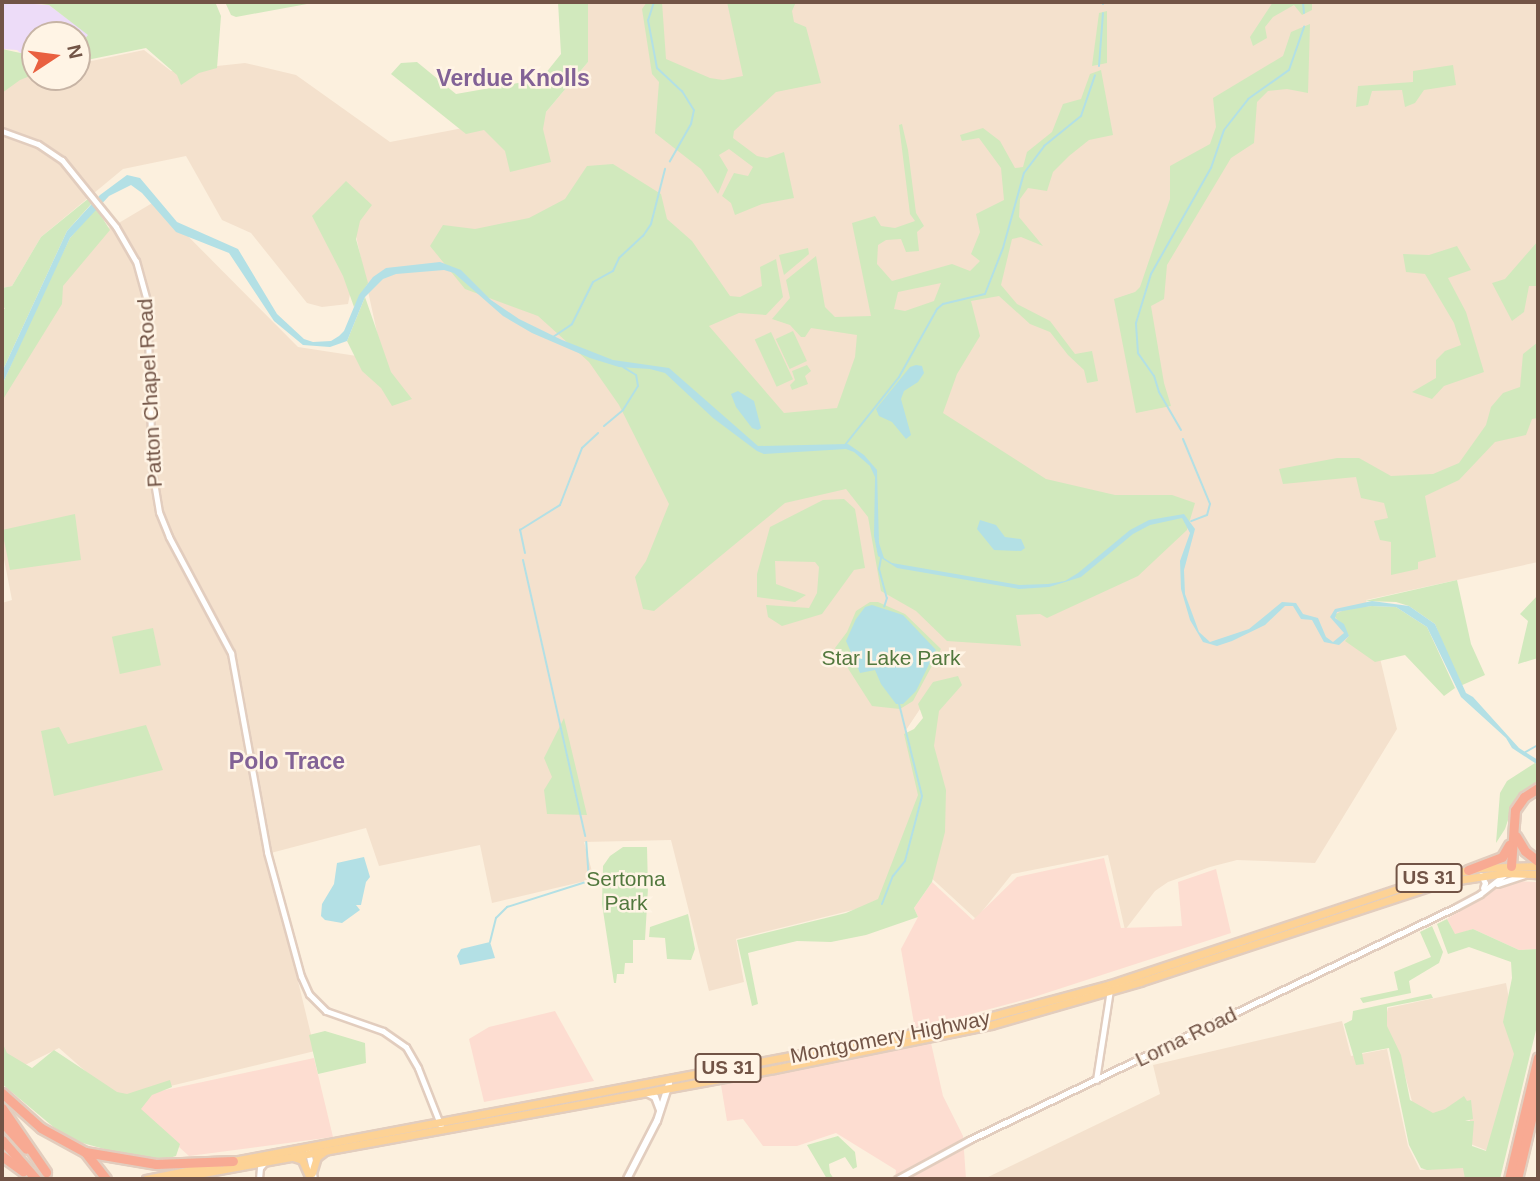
<!DOCTYPE html>
<style>
body{margin:0}
#map{position:relative;width:1540px;height:1181px;overflow:hidden;background:#fcf0de;font-family:Arial,sans-serif}
div>[style]{position:absolute}
.residential>*{inset:0;background:#f4e1cd}
.commercial>*{inset:0;background:#fdddd1}
.education>*{inset:0;background:#eddcf8}
.green>*{inset:0;background:#d1e9bd;transform-origin:0 0}
.water>*{inset:0;background:#b3e0e5}
.stream>*{height:2px;margin:-1px;padding:0 1px;transform-origin:1px;border-radius:1px;background:#b3e0e5}
.roads{filter:drop-shadow(2px 0 #e2cdbe) drop-shadow(-2px 0 #e2cdbe) drop-shadow(0 2px #e2cdbe) drop-shadow(0 -2px #e2cdbe)}
.tertiary>*{height:5px;margin:-2.5px;padding:0 2.5px;transform-origin:2.5px;border-radius:2.5px;background:#fff}
.secondary>*{height:6px;margin:-3px;padding:0 3px;transform-origin:3px;border-radius:3px;background:#fff}
.primary>*{height:7px;margin:-3.5px;padding:0 3.5px;transform-origin:3.5px;border-radius:3.5px;background:#fdd295}
.motorway>*{height:9px;margin:-4.5px;padding:0 4.5px;transform-origin:4.5px;border-radius:4.5px;background:#f8aa93}
span{translate:-50% -50%;white-space:nowrap;text-align:center;line-height:1.15;-webkit-text-stroke:5px #fff4e5;paint-order:stroke}
.shield-label span{padding:2px 5px;background:#fff4e5;border:2px solid;border-radius:5px;-webkit-text-stroke-width:0}
.shield-label{font-size:19px;color:#725446;font-weight:700}
.street-label{font-size:21px;color:#725446}
.park-label{font-size:21px;color:#52783e}
.neighbourhood-label{font-size:23px;color:#826296;font-weight:700}
.frame{position:absolute;inset:0;border:4px solid #725446;pointer-events:none}
.north{position:absolute;left:21px;top:21px;width:70px;height:70px;box-sizing:border-box;background:#fff4e5;border:2px solid #c7b4a5;border-radius:50%;rotate:77deg;font-size:19px;font-weight:700;line-height:28px;text-align:center;color:#725446}
.north::after{content:'';display:block;margin:auto;width:24px;height:32px;background:#e96040;clip-path:polygon(50% 0,100% 100%,50% 72%,0 100%)}
</style>
<div id="map">
<div class="residential">
<i style="clip-path:polygon(588px 2px,1538px 2px,1538px 562px,1366px 600px,1397px 729px,1315px 863px,1237px 860px,1210px 867px,1168px 882px,1155px 891px,1125px 930px,1108px 855px,1012px 874px,976px 919px,927px 874px,930px 748px,936px 685px,906px 730px,920px 796px,881px 903px,736px 939px,744px 982px,709px 991px,671px 840px,584px 842px,594px 879px,492px 903px,480px 845px,379px 866px,366px 828px,267px 854px,315px 1051px,117px 1099px,59px 1048px,25px 1065px,2px 1056px,2px 603px,12px 600px,2px 549px,2px 388px,82px 232px,112px 227px,154px 202px,298px 347px,383px 360px,346px 190px,354px 275px,348px 304px,322px 307px,307px 303px,251px 233px,222px 220px,186px 156px,123px 169px,41px 237px,12px 286px,2px 288px,2px 78px,35px 72px,35px 77px,77px 77px,77px 64px,144px 50px,171px 71px,245px 63px,296px 75px,390px 142px,546px 112px,588px 62px)"></i>
<i style="clip-path:polygon(1506px 983px,1519px 1052px,1488px 1151px,1468px 1143px,1472px 1128px,1464px 1100px,1435px 1127px,1413px 1105px,1401px 1060px,1384px 1025px,1388px 1008px)"></i>
<i style="clip-path:polygon(1342px 1021px,1351px 1056px,1387px 1049px,1408px 1146px,1420px 1170px,1466px 1165px,1469px 1179px,984px 1179px,1160px 1094px,1153px 1065px)"></i>
</div>
<div class="commercial">
<i style="clip-path:polygon(1104px 858px,1121px 928px,1182px 926px,1178px 882px,1216px 869px,1231px 933px,1031px 998px,915px 1029px,901px 949px,918px 917px,914px 908px,932px 882px,973px 920px,1017px 877px)"></i>
<i style="clip-path:polygon(1513px 881px,1538px 882px,1538px 949px,1519px 950px,1473px 929px,1455px 935px,1447px 919px,1489px 891px)"></i>
<i style="clip-path:polygon(555px 1011px,594px 1081px,484px 1102px,469px 1039px,489px 1027px)"></i>
<i style="clip-path:polygon(931px 1043px,943px 1096px,963px 1136px,966px 1179px,895px 1179px,896px 1170px,836px 1133px,797px 1146px,763px 1146px,743px 1119px,727px 1121px,721px 1085px)"></i>
<i style="clip-path:polygon(314px 1058px,333px 1137px,189px 1156px,138px 1110px,151px 1093px)"></i>
</div>
<div class="education">
<i style="clip-path:polygon(2px 2px,49px 5px,89px 35px,77px 48px,77px 35px,35px 35px,35px 65px,17px 50px,2px 49px)"></i>
</div>
<div class="green">
<i style="clip-path:polygon(27px 2px,350px 2px,307px 4px,236px 17px,231px 15px,225px 2px,216px 4px,221px 16px,217px 68px,199px 73px,181px 85px,177px 75px,146px 48px,77px 62px,77px 48px,88px 35px,49px 5px)"></i>
<i style="clip-path:polygon(558px 2px,588px 2px,588px 62px,546px 112px,543px 129px,551px 162px,510px 172px,505px 151px,484px 130px,466px 134px,391px 74px,401px 63px,417px 62px,456px 94px,541px 79px,561px 54px)"></i>
<i style="clip-path:polygon(647px 2px,662px 2px,666px 59px,710px 78px,723px 80px,743px 76px,727px 2px,796px 2px,792px 11px,794px 22px,806px 27px,821px 83px,776px 92px,734px 131px,733px 138px,757px 156px,767px 158px,784px 152px,794px 198px,762px 204px,735px 215px,731px 203px,722px 196px,734px 173px,748px 176px,753px 167px,729px 149px,719px 155px,728px 170px,718px 194px,701px 169px,655px 133px,659px 82px,652px 74px,642px 9px)"></i>
<i style="clip-path:polygon(1273px 2px,1312px 2px,1312px 10px,1302px 15px,1294px 5px,1273px 17px,1265px 27px,1267px 38px,1253px 46px,1250px 37px)"></i>
<i style="clip-path:polygon(1107px 11px,1107px 63px,1092px 66px,1099px 13px)"></i>
<i style="clip-path:polygon(1310px 24px,1308px 93px,1287px 89px,1268px 91px,1257px 102px,1254px 143px,1231px 158px,1167px 265px,1164px 299px,1151px 306px,1164px 383px,1171px 406px,1136px 413px,1114px 299px,1135px 292px,1140px 287px,1170px 199px,1170px 166px,1210px 144px,1216px 127px,1213px 98px,1283px 56px,1291px 32px)"></i>
<i style="clip-path:polygon(2px 49px,25px 54px,35px 65px,35px 74px,20px 80px,2px 93px)"></i>
<i style="clip-path:polygon(1453px 65px,1456px 85px,1424px 90px,1415px 103px,1405px 107px,1402px 90px,1372px 91px,1368px 105px,1356px 107px,1358px 86px,1413px 82px,1413px 71px)"></i>
<i style="clip-path:polygon(evenodd,1101px 70px,1113px 135px,1089px 140px,1069px 156px,1053px 172px,1047px 191px,1028px 188px,1020px 199px,1019px 217px,1043px 246px,1021px 237px,1012px 239px,1001px 285px,1017px 304px,1050px 321px,1075px 354px,1092px 351px,1098px 381px,1087px 383px,1084px 370px,1068px 355px,1050px 332px,1030px 324px,999px 296px,971px 301px,980px 336px,957px 374px,943px 413px,1046px 479px,1115px 495px,1172px 495px,1195px 503px,1187px 530px,1138px 576px,1047px 618px,1040px 614px,1016px 615px,1021px 646px,947px 641px,916px 611px,881px 591px,868px 517px,846px 489px,785px 503px,654px 611px,643px 609px,635px 577px,646px 561px,669px 504px,619px 405px,589px 362px,538px 316px,465px 289px,430px 246px,443px 225px,475px 229px,529px 218px,565px 199px,587px 166px,613px 164px,661px 194px,667px 219px,692px 241px,730px 296px,740px 297px,762px 286px,760px 267px,776px 259px,783px 297px,766px 315px,739px 313px,709px 326px,784px 413px,837px 408px,855px 357px,857px 335px,811px 328px,805px 337px,801px 337px,790px 325px,772px 319px,790px 298px,786px 280px,816px 256px,825px 307px,835px 317px,871px 316px,852px 223px,875px 216px,881px 226px,895px 228px,915px 221px,910px 214px,899px 125px,902px 124px,908px 150px,916px 213px,924px 226px,917px 232px,919px 251px,906px 252px,901px 239px,886px 240px,878px 245px,877px 264px,892px 281px,952px 264px,970px 271px,980px 261px,971px 254px,980px 232px,976px 214px,1004px 200px,1001px 168px,979px 138px,962px 141px,960px 135px,983px 128px,1000px 141px,1015px 168px,1023px 167px,1027px 152px,1052px 132px,1063px 104px,1081px 99px,1090px 74px,1101px 70px,941px 283px,934px 301px,905px 311px,894px 309px,898px 292px,941px 283px)"></i>
<i style="clip-path:polygon(346px 181px,372px 205px,360px 221px,356px 239px,368px 283px,354px 307px,343px 276px,312px 216px)"></i>
<i style="clip-path:polygon(89px 198px,93px 202px,67px 231px,2px 372px,2px 312px,5px 308px,2px 307px,2px 288px,12px 286px,41px 237px)"></i>
<i style="clip-path:polygon(96px 208px,110px 230px,63px 286px,62px 304px,2px 401px,2px 385px,45px 289px,70px 238px)"></i>
<i style="clip-path:polygon(1538px 241px,1538px 286px,1529px 286px,1524px 312px,1512px 321px,1492px 283px,1505px 279px)"></i>
<i style="clip-path:polygon(1457px 246px,1471px 270px,1448px 278px,1466px 312px,1484px 372px,1444px 386px,1432px 399px,1412px 392px,1436px 378px,1436px 360px,1445px 351px,1461px 345px,1454px 323px,1425px 274px,1406px 272px,1403px 254px,1429px 255px)"></i>
<i style="clip-path:polygon(808px 248px,809px 254px,784px 275px,779px 255px)"></i>
<i style="clip-path:polygon(365px 297px,391px 372px,412px 399px,392px 406px,381px 388px,362px 371px,347px 341px)"></i>
<i style="left:793px;top:331px;width:33px;height:19px;rotate:65deg"></i>
<i style="left:771px;top:332px;width:52px;height:18px;rotate:65deg"></i>
<i style="clip-path:polygon(1538px 342px,1538px 418px,1532px 419px,1526px 435px,1495px 442px,1459px 480px,1425px 496px,1436px 557px,1418px 562px,1418px 569px,1391px 575px,1391px 542px,1380px 540px,1374px 521px,1388px 518px,1384px 503px,1361px 498px,1356px 477px,1283px 484px,1279px 469px,1337px 458px,1359px 458px,1391px 476px,1433px 474px,1459px 463px,1486px 425px,1491px 407px,1503px 393px,1520px 387px,1523px 354px)"></i>
<i style="clip-path:polygon(807px 365px,811px 371px,805px 376px,808px 384px,792px 390px,790px 385px,795px 380px,792px 371px)"></i>
<i style="clip-path:polygon(844px 499px,855px 509px,865px 568px,854px 570px,822px 614px,782px 626px,768px 617px,766px 605px,809px 608px,817px 593px,819px 567px,815px 562px,775px 561px,776px 584px,806px 595px,795px 602px,757px 597px,757px 574px,770px 527px,823px 500px)"></i>
<i style="clip-path:polygon(75px 514px,81px 560px,10px 570px,2px 530px)"></i>
<i style="clip-path:polygon(1457px 580px,1471px 644px,1485px 675px,1460px 686px,1435px 624px,1409px 606px,1396px 602px,1365px 601px)"></i>
<i style="clip-path:polygon(1538px 595px,1538px 658px,1518px 664px,1528px 621px,1520px 614px)"></i>
<i style="clip-path:polygon(870px 602px,878px 602px,905px 614px,941px 649px,913px 701px,900px 709px,872px 706px,835px 648px,847px 632px,856px 611px)"></i>
<i style="clip-path:polygon(1372px 606px,1396px 607px,1427px 627px,1455px 688px,1444px 696px,1405px 655px,1375px 662px,1345px 641px,1349px 636px,1334px 615px,1348px 608px)"></i>
<i style="left:153px;top:628px;width:38px;height:42px;rotate:78deg"></i>
<i style="clip-path:polygon(958px 676px,962px 685px,939px 711px,934px 746px,946px 790px,945px 832px,932px 882px,914px 908px,918px 917px,866px 935px,831px 942px,797px 941px,748px 953px,758px 1004px,752px 1006px,737px 940px,846px 913px,878px 899px,918px 795px,904px 734px,914px 729px,923px 718px,918px 704px,933px 682px)"></i>
<i style="clip-path:polygon(564px 718px,587px 815px,547px 814px,544px 790px,552px 777px,544px 758px)"></i>
<i style="clip-path:polygon(146px 725px,163px 770px,54px 796px,41px 731px,59px 727px,68px 744px)"></i>
<i style="clip-path:polygon(1535px 763px,1538px 765px,1538px 784px,1523px 792px,1513px 805px,1505px 829px,1496px 843px,1500px 793px,1507px 781px)"></i>
<i style="clip-path:polygon(623px 847px,647px 847px,648px 888px,645px 940px,633px 940px,633px 963px,625px 963px,624px 974px,617px 974px,616px 983px,614px 983px,602px 904px,603px 866px,610px 856px)"></i>
<i style="clip-path:polygon(688px 914px,695px 949px,691px 960px,667px 959px,665px 938px,649px 937px,650px 927px)"></i>
<i style="clip-path:polygon(1447px 919px,1455px 934px,1473px 929px,1519px 950px,1538px 949px,1538px 1022px,1500px 1179px,1465px 1179px,1463px 1168px,1427px 1170px,1421px 1168px,1409px 1145px,1389px 1048px,1362px 1053px,1364px 1064px,1356px 1065px,1344px 1024px,1352px 1020px,1353px 1011px,1431px 994px,1433px 998px,1387px 1007px,1387px 1026px,1401px 1055px,1410px 1100px,1433px 1113px,1445px 1109px,1464px 1096px,1467px 1101px,1471px 1100px,1473px 1119px,1465px 1121px,1474px 1121px,1472px 1146px,1486px 1151px,1514px 1054px,1503px 1022px,1512px 978px,1511px 962px,1469px 947px,1448px 954px,1437px 924px)"></i>
<i style="clip-path:polygon(1432px 926px,1443px 952px,1439px 963px,1409px 981px,1411px 993px,1363px 1003px,1360px 998px,1398px 990px,1394px 972px,1431px 957px,1420px 932px)"></i>
<i style="clip-path:polygon(325px 1031px,365px 1043px,366px 1063px,318px 1074px,309px 1035px)"></i>
<i style="clip-path:polygon(2px 1042px,7px 1053px,32px 1068px,54px 1050px,117px 1092px,127px 1094px,170px 1080px,172px 1087px,152px 1095px,141px 1109px,180px 1144px,176px 1156px,163px 1160px,133px 1157px,79px 1142px,57px 1130px,2px 1084px)"></i>
<i style="clip-path:polygon(838px 1136px,855px 1152px,857px 1167px,853px 1169px,845px 1157px,829px 1164px,830px 1173px,834px 1179px,827px 1179px,807px 1145px)"></i>
</div>
<div class="water">
<i style="clip-path:polygon(127px 175px,140px 178px,177px 222px,238px 249px,277px 314px,304px 339px,313px 342px,331px 341px,339px 336px,344px 331px,359px 295px,373px 277px,386px 268px,440px 262px,461px 270px,491px 300px,519px 319px,562px 340px,613px 360px,669px 368px,758px 446px,848px 444px,864px 455px,877px 470px,879px 543px,884px 558px,892px 563px,1019px 585px,1048px 584px,1065px 581px,1078px 573px,1130px 530px,1149px 520px,1184px 514px,1195px 529px,1184px 570px,1185px 594px,1199px 632px,1210px 642px,1249px 629px,1282px 602px,1296px 603px,1303px 614px,1318px 618px,1326px 637px,1333px 642px,1344px 633px,1330px 617px,1335px 609px,1372px 601px,1409px 606px,1435px 624px,1466px 693px,1473px 697px,1519px 748px,1538px 760px,1538px 765px,1512px 748px,1506px 738px,1461px 697px,1427px 627px,1396px 607px,1371px 606px,1337px 612px,1335px 618px,1344px 624px,1349px 636px,1339px 645px,1324px 642px,1312px 620px,1301px 619px,1293px 606px,1285px 606px,1265px 625px,1232px 641px,1217px 646px,1203px 642px,1190px 620px,1181px 589px,1180px 561px,1190px 533px,1182px 518px,1150px 525px,1133px 534px,1081px 577px,1049px 587px,1019px 589px,897px 568px,878px 556px,874px 536px,875px 477px,870px 466px,854px 452px,846px 449px,764px 454px,757px 451px,713px 418px,665px 373px,650px 369px,619px 367px,590px 358px,532px 333px,503px 316px,454px 273px,444px 270px,396px 274px,383px 279px,365px 297px,347px 341px,330px 347px,303px 345px,274px 321px,229px 253px,176px 232px,142px 193px,131px 185px,109px 196px,70px 238px,2px 385px,2px 372px,67px 231px,100px 195px)"></i>
<i style="clip-path:polygon(916px 365px,922px 366px,924px 373px,918px 382px,904px 391px,901px 399px,911px 435px,906px 439px,892px 422px,879px 416px,876px 409px,910px 367px)"></i>
<i style="clip-path:polygon(738px 391px,754px 401px,761px 428px,758px 430px,752px 428px,736px 407px,731px 394px)"></i>
<i style="clip-path:polygon(980px 520px,996px 525px,1005px 537px,1021px 539px,1025px 548px,1021px 551px,994px 550px,977px 529px)"></i>
<i style="clip-path:polygon(872px 605px,903px 615px,936px 650px,916px 691px,903px 704px,896px 704px,881px 684px,875px 670px,860px 673px,846px 641px,856px 619px,865px 607px)"></i>
<i style="clip-path:polygon(364px 857px,370px 877px,366px 882px,361px 905px,356px 905px,360px 910px,342px 923px,325px 920px,321px 916px,322px 904px,334px 884px,337px 863px)"></i>
<i style="clip-path:polygon(490px 942px,495px 958px,460px 965px,457px 956px,461px 949px)"></i>
</div>
<div class="stream">
<i style="left:654px;top:2px;width:19px;rotate:108deg"></i>
<i style="left:648px;top:20px;width:49px;rotate:79.4deg"></i>
<i style="left:657px;top:68px;width:34px;rotate:43deg"></i>
<i style="left:682px;top:91px;width:22px;rotate:58deg"></i>
<i style="left:694px;top:110px;width:14px;rotate:102deg"></i>
<i style="left:691px;top:124px;width:43px;rotate:119.6deg"></i>
<i style="left:1103px;top:2px;width:2px;rotate:90deg"></i>
<i style="left:1303px;top:2px;width:11px;rotate:85deg"></i>
<i style="left:1099px;top:66px;width:53px;rotate:-85.7deg"></i>
<i style="left:553px;top:337px;width:23px;rotate:-34deg"></i>
<i style="left:572px;top:324px;width:47px;rotate:-63.4deg"></i>
<i style="left:593px;top:282px;width:23px;rotate:-29deg"></i>
<i style="left:613px;top:271px;width:14px;rotate:-65deg"></i>
<i style="left:619px;top:258px;width:33px;rotate:-43deg"></i>
<i style="left:643px;top:236px;width:14px;rotate:-56deg"></i>
<i style="left:651px;top:224px;width:57px;rotate:-75.7deg"></i>
<i style="left:604px;top:426px;width:25px;rotate:-40deg"></i>
<i style="left:623px;top:410px;width:28px;rotate:-58deg"></i>
<i style="left:638px;top:386px;width:11px;rotate:-100deg"></i>
<i style="left:636px;top:375px;width:15px;rotate:-148deg"></i>
<i style="left:1181px;top:430px;width:44px;rotate:-120.1deg"></i>
<i style="left:1159px;top:392px;width:17px;rotate:-107deg"></i>
<i style="left:1154px;top:376px;width:28px;rotate:-125deg"></i>
<i style="left:1138px;top:353px;width:30px;rotate:-94deg"></i>
<i style="left:1136px;top:323px;width:51px;rotate:-73deg"></i>
<i style="left:1151px;top:274px;width:122px;rotate:-60.5deg"></i>
<i style="left:1211px;top:168px;width:40px;rotate:-71.1deg"></i>
<i style="left:1224px;top:130px;width:39px;rotate:-52deg"></i>
<i style="left:1248px;top:99px;width:50px;rotate:-35.3deg"></i>
<i style="left:1289px;top:70px;width:46px;rotate:-70.8deg"></i>
<i style="left:1183px;top:439px;width:70px;rotate:67.4deg"></i>
<i style="left:1210px;top:504px;width:11px;rotate:105deg"></i>
<i style="left:1207px;top:515px;width:17px;rotate:159deg"></i>
<i style="left:845px;top:445px;width:87px;rotate:-51.5deg"></i>
<i style="left:899px;top:377px;width:78px;rotate:-60.8deg"></i>
<i style="left:937px;top:309px;width:8px;rotate:-40deg"></i>
<i style="left:943px;top:304px;width:43px;rotate:-13.4deg"></i>
<i style="left:985px;top:294px;width:49px;rotate:-68.6deg"></i>
<i style="left:1003px;top:248px;width:78px;rotate:-74.4deg"></i>
<i style="left:1024px;top:173px;width:34px;rotate:-53deg"></i>
<i style="left:1044px;top:146px;width:48px;rotate:-39deg"></i>
<i style="left:1081px;top:116px;width:43px;rotate:-71.1deg"></i>
<i style="left:525px;top:553px;width:24px;rotate:-102deg"></i>
<i style="left:520px;top:530px;width:47px;rotate:-32deg"></i>
<i style="left:560px;top:505px;width:61px;rotate:-68.9deg"></i>
<i style="left:582px;top:448px;width:22px;rotate:-43deg"></i>
<i style="left:881px;top:558px;width:11px;rotate:100deg"></i>
<i style="left:879px;top:569px;width:30px;rotate:75deg"></i>
<i style="left:887px;top:598px;width:9px;rotate:108deg"></i>
<i style="left:523px;top:560px;width:283px;rotate:77.3deg"></i>
<i style="left:1524px;top:753px;width:16px;rotate:-30deg"></i>
<i style="left:882px;top:904px;width:30px;rotate:-69deg"></i>
<i style="left:893px;top:876px;width:19px;rotate:-51deg"></i>
<i style="left:905px;top:861px;width:67px;rotate:-75.3deg"></i>
<i style="left:922px;top:796px;width:95px;rotate:-104deg"></i>
<i style="left:490px;top:942px;width:25px;rotate:-76deg"></i>
<i style="left:496px;top:918px;width:16px;rotate:-45deg"></i>
<i style="left:507px;top:907px;width:86px;rotate:-17.6deg"></i>
<i style="left:589px;top:881px;width:39px;rotate:-94deg"></i>
</div>
<div class="roads">
<div class="tertiary">
<i style="left:2px;top:131px;width:38px;rotate:20deg"></i>
<i style="left:38px;top:144px;width:29px;rotate:34deg"></i>
<i style="left:62px;top:160px;width:86px;rotate:51.1deg"></i>
<i style="left:116px;top:227px;width:39px;rotate:60deg"></i>
<i style="left:136px;top:261px;width:41px;rotate:74.6deg"></i>
<i style="left:147px;top:301px;width:169px;rotate:88.3deg"></i>
<i style="left:152px;top:470px;width:43px;rotate:80.5deg"></i>
<i style="left:159px;top:512px;width:27px;rotate:68deg"></i>
<i style="left:169px;top:537px;width:132px;rotate:61.9deg"></i>
<i style="left:231px;top:653px;width:202px;rotate:79.7deg"></i>
<i style="left:267px;top:852px;width:129px;rotate:74.7deg"></i>
<i style="left:301px;top:976px;width:20px;rotate:66deg"></i>
<i style="left:309px;top:994px;width:24px;rotate:45deg"></i>
<i style="left:326px;top:1011px;width:60px;rotate:19.3deg"></i>
<i style="left:383px;top:1031px;width:28px;rotate:35deg"></i>
<i style="left:406px;top:1047px;width:24px;rotate:60deg"></i>
<i style="left:418px;top:1068px;width:66px;rotate:68.5deg"></i>
<i style="left:1481px;top:875px;width:9px;rotate:63deg"></i>
<i style="left:1485px;top:883px;width:5px;rotate:112deg"></i>
<i style="left:1497px;top:884px;width:28px;rotate:-18deg"></i>
<i style="left:1096px;top:1080px;width:91px;rotate:-81.2deg"></i>
<i style="left:308px;top:1152px;width:28px;rotate:77deg"></i>
<i style="left:259px;top:1179px;width:11px;rotate:-85deg"></i>
<i style="left:260px;top:1168px;width:6px;rotate:-51deg"></i>
<i style="left:897px;top:1179px;width:82px;rotate:-28.4deg"></i>
<i style="left:969px;top:1140px;width:540px;rotate:-25.57deg"></i>
<i style="left:1456px;top:907px;width:27px;rotate:-28deg"></i>
<i style="left:1480px;top:894px;width:34px;rotate:-38deg"></i>
</div>
<div class="secondary">
<i style="left:647px;top:1093px;width:9px;rotate:27deg"></i>
<i style="left:655px;top:1097px;width:14px;rotate:69deg"></i>
<i style="left:627px;top:1179px;width:65px;rotate:-62.7deg"></i>
<i style="left:657px;top:1121px;width:39px;rotate:-72deg"></i>
</div>
<div class="primary">
<i style="left:293px;top:1157px;width:9px;rotate:18deg"></i>
<i style="left:302px;top:1160px;width:17px;rotate:66deg"></i>
<i style="left:228px;top:1162px;width:751px;rotate:-10.67deg"></i>
<i style="left:966px;top:1023px;width:150px;rotate:-15.1deg"></i>
<i style="left:1111px;top:984px;width:319px;rotate:-18.4deg"></i>
<i style="left:1414px;top:883px;width:65px;rotate:-13.4deg"></i>
<i style="left:1477px;top:868px;width:61px;rotate:-1.9deg"></i>
<i style="left:312px;top:1173px;width:17px;rotate:-73deg"></i>
<i style="left:317px;top:1157px;width:10px;rotate:-37deg"></i>
<i style="left:146px;top:1179px;width:72px;rotate:-11.2deg"></i>
<i style="left:170px;top:1179px;width:614px;rotate:-10.32deg"></i>
<i style="left:774px;top:1069px;width:221px;rotate:-11.5deg"></i>
<i style="left:991px;top:1025px;width:155px;rotate:-16.1deg"></i>
<i style="left:1140px;top:982px;width:321px;rotate:-18.2deg"></i>
<i style="left:1445px;top:882px;width:60px;rotate:-8.7deg"></i>
<i style="left:1504px;top:873px;width:34px;rotate:2deg"></i>
</div>
<div class="motorway">
<i style="left:1516px;top:836px;width:17px;rotate:59deg"></i>
<i style="left:1525px;top:851px;width:16px;rotate:38deg"></i>
<i style="left:1511px;top:866px;width:56px;rotate:-85.9deg"></i>
<i style="left:1515px;top:810px;width:16px;rotate:-55deg"></i>
<i style="left:1524px;top:797px;width:17px;rotate:-33deg"></i>
<i style="left:1468px;top:870px;width:36px;rotate:-21deg"></i>
<i style="left:1502px;top:857px;width:14px;rotate:-60deg"></i>
<i style="left:2px;top:1093px;width:52px;rotate:41.9deg"></i>
<i style="left:41px;top:1128px;width:50px;rotate:28.6deg"></i>
<i style="left:85px;top:1152px;width:34px;rotate:52deg"></i>
<i style="left:2px;top:1108px;width:78px;rotate:55.5deg"></i>
<i style="left:2px;top:1122px;width:36px;rotate:48deg"></i>
<i style="left:2px;top:1140px;width:52px;rotate:48.9deg"></i>
<i style="left:85px;top:1152px;width:72px;rotate:9.6deg"></i>
<i style="left:156px;top:1164px;width:77px;rotate:-2.2deg"></i>
<i style="left:2px;top:1156px;width:26px;rotate:36deg"></i>
<i style="left:1509px;top:1179px;width:125px;rotate:-76.6deg"></i>
<i style="left:1517px;top:1179px;width:91px;rotate:-76.7deg"></i>
</div>
</div>
<div class="shield-label">
<span style="left:1429px;top:878px">US 31</span>
<span style="left:728px;top:1068px">US 31</span>
</div>
<div class="street-label">
<span style="left:150px;top:393px;rotate:-93deg">Patton Chapel Road</span>
<span style="left:890px;top:1037px;rotate:-11deg">Montgomery Highway</span>
<span style="left:1186px;top:1037px;rotate:-26deg">Lorna Road</span>
</div>
<div class="park-label">
<span style="left:891px;top:658px">Star Lake Park</span>
<span style="left:626px;top:891px">Sertoma<br>Park</span>
</div>
<div class="neighbourhood-label">
<span style="left:513px;top:78px">Verdue Knolls</span>
<span style="left:287px;top:761px">Polo Trace</span>
</div>
<div class="frame"></div>
<div class="north">N</div>
</div>
